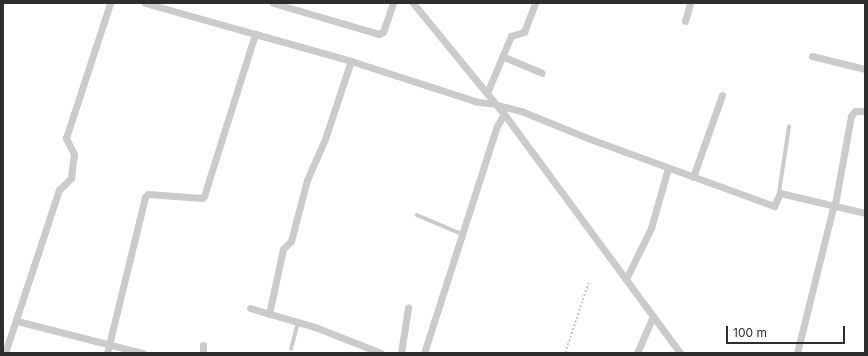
<!DOCTYPE html>
<style>
body{margin:0}
#map{position:relative;width:868px;height:356px;overflow:hidden;background:#fff;font-family:Inter,sans-serif}
div>[style]{position:absolute}
.path>*{height:1.5px;margin-top:-0.75px;transform-origin:0;background:repeating-linear-gradient(90deg,#c8c8c8 0 2px,transparent 0 4px)}
.service>*{height:3.5px;margin:-1.75px;padding:0 1.75px;transform-origin:1.75px;border-radius:1.75px;background:#cbcbcb}
.minor>*{height:7px;margin:-3.5px;padding:0 3.5px;transform-origin:3.5px;border-radius:3.5px;background:#cbcbcb}
span{translate:-50% -50%;white-space:nowrap;text-align:center;line-height:1.15;-webkit-text-stroke:4px #fff;paint-order:stroke}
.frame{position:absolute;inset:0;border:4px solid #2e2e2e;pointer-events:none}
.scale{position:absolute;left:726px;top:326px;width:119px;height:18px;box-sizing:border-box;border:2px solid #2e2e2e;border-top:0;padding-left:5px;font-size:12px;line-height:14px;white-space:nowrap;color:#2e2e2e;-webkit-text-stroke:3px #fff;paint-order:stroke}
</style>
<div id="map">
<div class="path">
<i style="left:565px;top:353px;width:76px;rotate:-71.6deg"></i>
</div>
<div class="service">
<i style="left:779px;top:193px;width:67px;rotate:-81.4deg"></i>
<i style="left:417px;top:215px;width:49px;rotate:22.9deg"></i>
<i style="left:291px;top:349px;width:28px;rotate:-75deg"></i>
</div>
<div class="minor">
<i style="left:145px;top:3px;width:214px;rotate:15.7deg"></i>
<i style="left:351px;top:61px;width:133px;rotate:17.9deg"></i>
<i style="left:478px;top:102px;width:18px;rotate:6deg"></i>
<i style="left:273px;top:3px;width:110px;rotate:16.3deg"></i>
<i style="left:379px;top:34px;width:4px;rotate:-27deg"></i>
<i style="left:383px;top:32px;width:31px;rotate:-71deg"></i>
<i style="left:413px;top:3px;width:144px;rotate:50.7deg"></i>
<i style="left:504px;top:114px;width:297px;rotate:53.6deg"></i>
<i style="left:685px;top:21px;width:19px;rotate:-74deg"></i>
<i style="left:502px;top:56px;width:43px;rotate:23deg"></i>
<i style="left:812px;top:56px;width:55px;rotate:13.8deg"></i>
<i style="left:487px;top:93px;width:62px;rotate:-67.2deg"></i>
<i style="left:511px;top:36px;width:14px;rotate:-17deg"></i>
<i style="left:524px;top:32px;width:31px;rotate:-69deg"></i>
<i style="left:497px;top:105px;width:25px;rotate:14deg"></i>
<i style="left:521px;top:111px;width:74px;rotate:22.1deg"></i>
<i style="left:590px;top:139px;width:196px;rotate:20deg"></i>
<i style="left:774px;top:206px;width:14px;rotate:-65deg"></i>
<i style="left:780px;top:193px;width:87px;rotate:13.2deg"></i>
<i style="left:693px;top:177px;width:87px;rotate:-70.5deg"></i>
<i style="left:835px;top:204px;width:89px;rotate:-79.7deg"></i>
<i style="left:851px;top:116px;width:6px;rotate:-51deg"></i>
<i style="left:855px;top:111px;width:10px"></i>
<i style="left:626px;top:279px;width:57px;rotate:-63.9deg"></i>
<i style="left:651px;top:228px;width:62px;rotate:-74.2deg"></i>
<i style="left:250px;top:308px;width:68px;rotate:16.3deg"></i>
<i style="left:315px;top:327px;width:71px;rotate:21.5deg"></i>
<i style="left:269px;top:314px;width:66px;rotate:-77.8deg"></i>
<i style="left:283px;top:249px;width:11px;rotate:-45deg"></i>
<i style="left:291px;top:241px;width:63px;rotate:-75.3deg"></i>
<i style="left:307px;top:180px;width:45px;rotate:-66.3deg"></i>
<i style="left:325px;top:139px;width:82px;rotate:-71.6deg"></i>
<i style="left:17px;top:321px;width:130px;rotate:14.3deg"></i>
<i style="left:5px;top:353px;width:172px;rotate:-71.7deg"></i>
<i style="left:59px;top:190px;width:17px;rotate:-45deg"></i>
<i style="left:71px;top:178px;width:24px;rotate:-83deg"></i>
<i style="left:74px;top:154px;width:18px;rotate:-117deg"></i>
<i style="left:66px;top:138px;width:142px;rotate:-71.9deg"></i>
<i style="left:107px;top:353px;width:161px;rotate:-76.3deg"></i>
<i style="left:145px;top:197px;width:4px;rotate:-45deg"></i>
<i style="left:148px;top:194px;width:54px;rotate:4.2deg"></i>
<i style="left:202px;top:198px;width:3px;rotate:-45deg"></i>
<i style="left:204px;top:196px;width:170px;rotate:-72.5deg"></i>
<i style="left:203px;top:353px;width:8px;rotate:-90deg"></i>
<i style="left:401px;top:353px;width:46px;rotate:-81.2deg"></i>
<i style="left:424px;top:353px;width:238px;rotate:-72.2deg"></i>
<i style="left:497px;top:126px;width:14px;rotate:-60deg"></i>
<i style="left:637px;top:353px;width:40px;rotate:-66.6deg"></i>
<i style="left:797px;top:353px;width:154px;rotate:-76.1deg"></i>
</div>
<div class="frame"></div>
<div class="scale">100 m</div>
</div>
